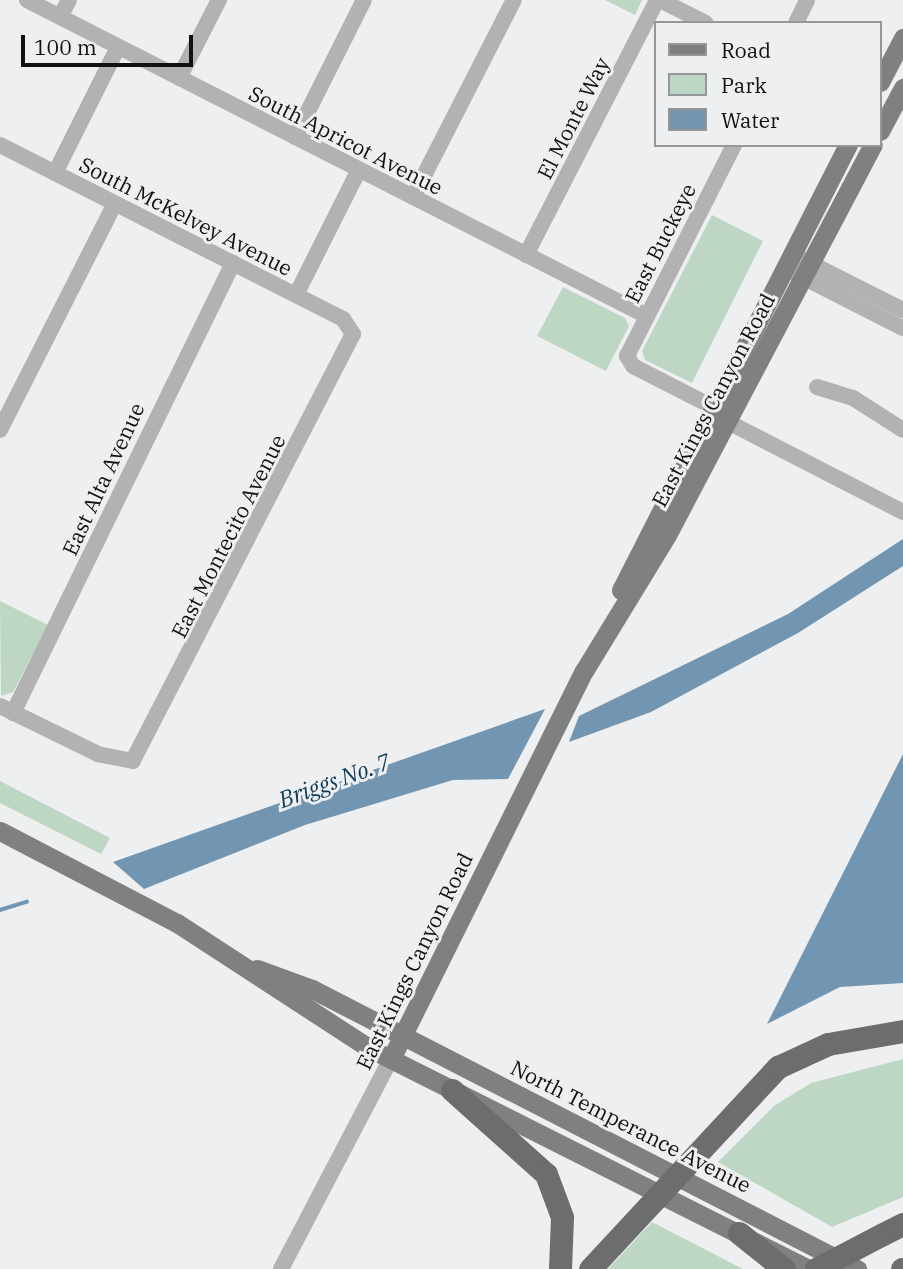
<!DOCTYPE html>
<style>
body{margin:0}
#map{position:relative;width:903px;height:1269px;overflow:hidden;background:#eeeff0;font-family:"IBM Plex Serif",serif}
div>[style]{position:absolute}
.green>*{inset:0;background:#bed7c5}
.water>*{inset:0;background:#7296b1}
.stream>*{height:3.5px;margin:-1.75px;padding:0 1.75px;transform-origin:1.75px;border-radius:1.75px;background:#7296b1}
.minor>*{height:16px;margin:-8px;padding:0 8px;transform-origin:8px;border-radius:8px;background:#b2b2b2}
.major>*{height:19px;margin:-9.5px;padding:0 9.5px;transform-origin:9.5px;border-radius:9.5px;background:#7f8080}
.highway>*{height:23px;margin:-11.5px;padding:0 11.5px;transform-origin:11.5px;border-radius:11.5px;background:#6c6d6e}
.highway-bridge>*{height:23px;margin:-11.5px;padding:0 11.5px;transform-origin:11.5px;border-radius:11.5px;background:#6c6d6e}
span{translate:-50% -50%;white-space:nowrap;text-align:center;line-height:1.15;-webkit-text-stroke:6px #eeeff0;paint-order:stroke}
.street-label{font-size:21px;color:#101111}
.water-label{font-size:23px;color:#0e3c58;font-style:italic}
.legend{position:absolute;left:654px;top:21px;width:228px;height:126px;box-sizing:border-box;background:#eeeff0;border:2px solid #959697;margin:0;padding:9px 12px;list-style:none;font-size:21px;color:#101111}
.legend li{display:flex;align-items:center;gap:14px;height:35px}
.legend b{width:35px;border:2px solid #959697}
.scale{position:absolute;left:21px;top:35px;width:172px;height:32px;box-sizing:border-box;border:4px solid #101111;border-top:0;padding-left:9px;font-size:21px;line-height:24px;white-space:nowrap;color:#101111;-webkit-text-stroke:5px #eeeff0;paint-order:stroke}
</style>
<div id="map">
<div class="green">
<i style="clip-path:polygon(605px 0,642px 0,635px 15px)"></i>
<i style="clip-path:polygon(712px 215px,763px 241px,692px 383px,645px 360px,642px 351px)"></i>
<i style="clip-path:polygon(563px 287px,625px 318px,629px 326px,606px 371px,537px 336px)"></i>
<i style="clip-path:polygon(0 601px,48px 625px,13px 692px,1px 696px)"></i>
<i style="clip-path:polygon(0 781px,110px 838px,101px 854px,0 803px)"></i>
<i style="clip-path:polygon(903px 1059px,903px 1197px,832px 1227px,718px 1162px,774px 1106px,811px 1083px)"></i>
<i style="clip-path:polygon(652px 1222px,743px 1269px,608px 1269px)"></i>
</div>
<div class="water">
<i style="clip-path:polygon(903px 539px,903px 566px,798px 633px,651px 712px,569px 742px,579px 716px,788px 614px)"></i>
<i style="clip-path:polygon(545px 709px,508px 779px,453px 780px,305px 825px,144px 889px,113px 862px)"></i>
<i style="clip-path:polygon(903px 754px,903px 983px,840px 987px,767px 1024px)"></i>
</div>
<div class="stream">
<i style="left:0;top:910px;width:28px;rotate:-17deg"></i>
</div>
<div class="minor">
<i style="left:27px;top:0;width:696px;rotate:27.01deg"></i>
<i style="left:660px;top:0;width:51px;rotate:26.6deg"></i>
<i style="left:60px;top:17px;width:19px;rotate:-62deg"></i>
<i style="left:796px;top:23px;width:25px;rotate:-64deg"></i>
<i style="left:179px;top:78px;width:88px;rotate:-62.9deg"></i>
<i style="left:295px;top:137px;width:153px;rotate:-63.3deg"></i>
<i style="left:0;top:145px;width:385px;rotate:26.9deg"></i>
<i style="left:343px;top:319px;width:18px;rotate:56deg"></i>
<i style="left:353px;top:334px;width:480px;rotate:117.3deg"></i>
<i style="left:133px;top:761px;width:36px;rotate:-169deg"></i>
<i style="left:98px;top:754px;width:109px;rotate:-153.9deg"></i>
<i style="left:55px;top:173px;width:141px;rotate:-63.4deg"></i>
<i style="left:413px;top:197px;width:221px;rotate:-62.9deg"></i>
<i style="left:526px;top:255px;width:287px;rotate:-62.8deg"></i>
<i style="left:802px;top:259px;width:113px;rotate:26.8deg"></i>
<i style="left:793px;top:272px;width:123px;rotate:27deg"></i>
<i style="left:296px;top:295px;width:140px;rotate:-63.3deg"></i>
<i style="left:817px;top:387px;width:38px;rotate:17deg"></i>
<i style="left:853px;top:398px;width:59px;rotate:32.6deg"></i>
<i style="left:715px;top:408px;width:92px;rotate:-152.9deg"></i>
<i style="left:633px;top:366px;width:12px;rotate:-121deg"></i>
<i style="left:627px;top:356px;width:237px;rotate:-63.1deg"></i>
<i style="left:726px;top:421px;width:199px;rotate:27.2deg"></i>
<i style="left:0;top:430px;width:254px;rotate:-63.1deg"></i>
<i style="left:13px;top:713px;width:501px;rotate:-63.95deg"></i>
<i style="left:281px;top:1269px;width:237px;rotate:-62.4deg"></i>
</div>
<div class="major">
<i style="left:880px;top:82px;width:50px;rotate:-62.4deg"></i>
<i style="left:880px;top:131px;width:49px;rotate:-61.9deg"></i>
<i style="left:621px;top:590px;width:500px;rotate:-63deg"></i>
<i style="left:0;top:831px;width:199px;rotate:27.5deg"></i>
<i style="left:177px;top:923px;width:229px;rotate:33.1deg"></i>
<i style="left:369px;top:1048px;width:492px;rotate:26.7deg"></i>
<i style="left:257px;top:969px;width:59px;rotate:20deg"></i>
<i style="left:312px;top:989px;width:613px;rotate:27.19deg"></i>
<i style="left:391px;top:1059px;width:433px;rotate:-63.6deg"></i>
<i style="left:584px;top:671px;width:159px;rotate:-58.6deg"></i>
<i style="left:667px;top:535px;width:441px;rotate:-62.2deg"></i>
</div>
<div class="highway">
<i style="left:452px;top:1090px;width:126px;rotate:41.8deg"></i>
<i style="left:546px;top:1174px;width:46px;rotate:69.6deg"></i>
<i style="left:562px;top:1217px;width:52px;rotate:92.2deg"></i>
<i style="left:739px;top:1233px;width:58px;rotate:38.7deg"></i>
<i style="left:881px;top:1235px;width:25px;rotate:-27deg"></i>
<i style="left:590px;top:1269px;width:276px;rotate:-47.1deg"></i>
<i style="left:778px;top:1067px;width:55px;rotate:-24.7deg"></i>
<i style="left:828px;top:1044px;width:76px;rotate:-9.8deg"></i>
<i style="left:902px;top:1269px;width:1px"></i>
</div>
<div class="highway-bridge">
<i style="left:816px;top:1269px;width:73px;rotate:-27.6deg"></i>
</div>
<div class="street-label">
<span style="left:573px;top:118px;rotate:-63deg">El Monte Way</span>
<span style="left:346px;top:140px;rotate:27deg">South Apricot Avenue</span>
<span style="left:186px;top:216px;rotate:27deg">South McKelvey Avenue</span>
<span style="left:660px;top:243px;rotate:-63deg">East Buckeye</span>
<span style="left:713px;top:400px;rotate:-62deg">East Kings Canyon Road</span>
<span style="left:103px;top:479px;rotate:-65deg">East Alta Avenue</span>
<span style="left:228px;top:536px;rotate:-63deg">East Montecito Avenue</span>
<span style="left:414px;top:961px;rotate:-64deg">East Kings Canyon Road</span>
<span style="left:631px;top:1126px;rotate:27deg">North Temperance Avenue</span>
</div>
<div class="water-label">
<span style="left:334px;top:780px;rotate:-20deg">Briggs No. 7</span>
</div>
<ul class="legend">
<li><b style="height:9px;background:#7f8080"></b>Road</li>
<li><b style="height:19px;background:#bed7c5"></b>Park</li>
<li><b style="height:19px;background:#7296b1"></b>Water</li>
</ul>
<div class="scale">100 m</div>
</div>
